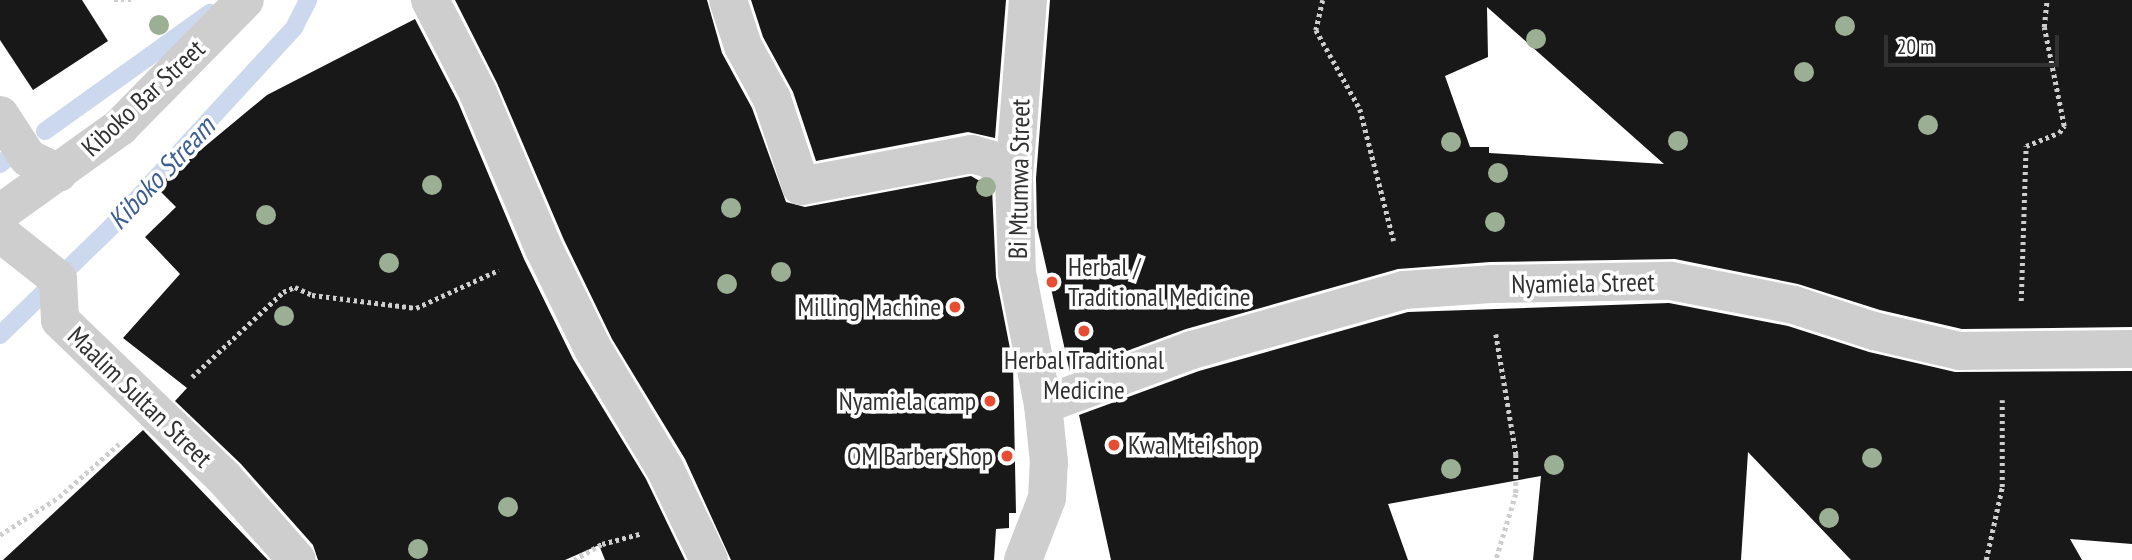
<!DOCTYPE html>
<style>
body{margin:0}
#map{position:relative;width:2132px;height:560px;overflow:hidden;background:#fff;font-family:"PT Sans Narrow",sans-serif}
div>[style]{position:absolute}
.stream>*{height:18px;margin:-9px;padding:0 9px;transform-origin:9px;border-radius:9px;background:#cbd8ed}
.building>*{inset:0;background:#181818}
.path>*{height:4.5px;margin-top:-2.25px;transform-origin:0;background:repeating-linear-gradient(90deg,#cecece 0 3.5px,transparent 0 7px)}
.minor>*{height:38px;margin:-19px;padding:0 19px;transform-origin:19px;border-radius:19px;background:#cecece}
.trees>*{width:20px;height:20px;margin:-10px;border-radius:50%;background:#9baf94}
.dots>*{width:19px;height:19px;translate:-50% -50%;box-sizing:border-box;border:4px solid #fff;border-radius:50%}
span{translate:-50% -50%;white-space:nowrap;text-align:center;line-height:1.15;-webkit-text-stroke:7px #fff;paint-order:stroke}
.street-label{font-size:26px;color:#313131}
.poi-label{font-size:26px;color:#313131}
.left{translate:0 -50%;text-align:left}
.right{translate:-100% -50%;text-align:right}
.water-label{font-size:28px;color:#3d5f94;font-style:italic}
.scale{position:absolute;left:1884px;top:35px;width:175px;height:32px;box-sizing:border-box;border:4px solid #313131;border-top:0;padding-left:9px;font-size:21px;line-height:24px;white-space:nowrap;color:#313131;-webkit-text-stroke:5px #fff;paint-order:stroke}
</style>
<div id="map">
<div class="stream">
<i style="left:45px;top:131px;width:203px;rotate:-35.6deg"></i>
<i style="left:0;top:164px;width:6px;rotate:-39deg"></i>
<i style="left:0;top:335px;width:155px;rotate:-44.2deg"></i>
<i style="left:111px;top:227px;width:270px;rotate:-47.4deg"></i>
<i style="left:294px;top:28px;width:31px;rotate:-63deg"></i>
</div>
<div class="building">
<i style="clip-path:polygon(0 0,82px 0,108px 41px,33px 90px,0 40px)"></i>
<i style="clip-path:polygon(455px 0,707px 0,722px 53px,752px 108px,786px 202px,805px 207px,971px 176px,992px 188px,996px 277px,1013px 364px,1016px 513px,1009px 513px,1009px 528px,996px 529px,994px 560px,731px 560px,685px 459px,612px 339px,564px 240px,497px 83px)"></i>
<i style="clip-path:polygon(751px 0,1006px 0,995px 138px,968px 132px,816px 161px,793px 92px,763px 37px)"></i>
<i style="clip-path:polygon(evenodd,1050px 0,2132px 0,2132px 327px,1962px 329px,1880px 310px,1798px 284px,1675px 259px,1490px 262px,1398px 269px,1186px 329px,1070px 372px,1037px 227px,1036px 178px,1050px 0,1487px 7px,1664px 164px,1489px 153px,1489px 147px,1470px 147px,1445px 76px,1488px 57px,1487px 7px)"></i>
<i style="clip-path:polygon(415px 19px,458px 102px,524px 259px,573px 359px,646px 479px,685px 560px,605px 560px,599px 545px,565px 560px,318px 560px,313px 545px,241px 464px,175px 401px,187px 388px,123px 338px,180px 274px,145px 237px,176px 207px,156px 187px,267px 95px)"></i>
<i style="clip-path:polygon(1669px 303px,1788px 326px,1869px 352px,1955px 372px,2132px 371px,2132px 544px,2070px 539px,2082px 560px,1851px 560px,1748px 452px,1741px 560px,1533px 560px,1541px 476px,1388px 504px,1408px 560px,1111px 560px,1079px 415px,1199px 371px,1408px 312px)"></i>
<i style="clip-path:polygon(143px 430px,268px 560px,3px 560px)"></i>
</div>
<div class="path">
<i style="left:114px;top:0;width:18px"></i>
<i style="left:1323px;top:0;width:31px;rotate:103deg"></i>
<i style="left:1316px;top:30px;width:90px;rotate:60.9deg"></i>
<i style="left:1360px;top:109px;width:136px;rotate:75.6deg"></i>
<i style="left:2021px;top:301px;width:155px;rotate:-88.2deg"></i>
<i style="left:2026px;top:146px;width:35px;rotate:-22deg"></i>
<i style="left:2059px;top:133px;width:9px;rotate:-54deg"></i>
<i style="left:2064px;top:126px;width:101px;rotate:-101.4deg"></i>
<i style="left:2044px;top:27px;width:27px;rotate:-84deg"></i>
<i style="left:1496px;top:334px;width:122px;rotate:80.5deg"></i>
<i style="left:1516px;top:454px;width:40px;rotate:90deg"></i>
<i style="left:1516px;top:494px;width:69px;rotate:106.9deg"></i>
<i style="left:192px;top:377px;width:125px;rotate:-43deg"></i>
<i style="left:283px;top:292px;width:13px;rotate:-23deg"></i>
<i style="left:295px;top:287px;width:19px;rotate:25deg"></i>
<i style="left:312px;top:295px;width:105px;rotate:7.1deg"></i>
<i style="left:416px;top:308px;width:91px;rotate:-24.6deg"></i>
<i style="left:0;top:535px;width:70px;rotate:-32.8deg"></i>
<i style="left:59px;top:497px;width:80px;rotate:-41.5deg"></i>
<i style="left:574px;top:560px;width:32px;rotate:-30deg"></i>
<i style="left:602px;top:544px;width:39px;rotate:-15deg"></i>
<i style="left:1986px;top:560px;width:75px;rotate:-77.6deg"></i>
<i style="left:2002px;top:487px;width:87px;rotate:-90deg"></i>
</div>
<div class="minor">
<i style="left:430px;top:0;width:105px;rotate:62.7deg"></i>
<i style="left:478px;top:93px;width:169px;rotate:67.1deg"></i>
<i style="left:544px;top:249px;width:111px;rotate:63.9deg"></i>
<i style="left:593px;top:349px;width:140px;rotate:59deg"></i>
<i style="left:665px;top:469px;width:101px;rotate:64.2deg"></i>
<i style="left:728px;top:0;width:48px;rotate:71.9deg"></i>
<i style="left:743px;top:46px;width:60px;rotate:61.3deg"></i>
<i style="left:772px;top:99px;width:92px;rotate:71.6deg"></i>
<i style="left:801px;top:186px;width:174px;rotate:-10.6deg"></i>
<i style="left:972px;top:154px;width:18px;rotate:16deg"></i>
<i style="left:989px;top:159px;width:31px;rotate:36deg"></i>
<i style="left:0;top:115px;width:51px;rotate:56.9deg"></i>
<i style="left:28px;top:158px;width:34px;rotate:26deg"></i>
<i style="left:0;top:213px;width:148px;rotate:-35.6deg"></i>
<i style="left:120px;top:127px;width:178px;rotate:-45.5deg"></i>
<i style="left:0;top:233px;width:74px;rotate:38.4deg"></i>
<i style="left:58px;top:279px;width:41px;rotate:87.2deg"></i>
<i style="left:60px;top:320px;width:229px;rotate:43.9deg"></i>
<i style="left:225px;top:479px;width:108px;rotate:48.4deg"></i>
<i style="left:1043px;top:405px;width:159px;rotate:-20.3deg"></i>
<i style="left:1192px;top:350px;width:220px;rotate:-15.8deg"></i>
<i style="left:1404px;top:290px;width:87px;rotate:-3.9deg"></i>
<i style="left:1491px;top:284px;width:180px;rotate:-1deg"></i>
<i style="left:1671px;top:281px;width:125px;rotate:11deg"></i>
<i style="left:1794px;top:305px;width:84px;rotate:18deg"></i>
<i style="left:1874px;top:331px;width:88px;rotate:13.1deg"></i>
<i style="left:1960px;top:351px;width:172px;rotate:-0.7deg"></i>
<i style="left:1023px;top:560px;width:66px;rotate:-68.8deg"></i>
<i style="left:1047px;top:498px;width:36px;rotate:-87deg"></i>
<i style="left:1049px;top:462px;width:57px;rotate:-96deg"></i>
<i style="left:1043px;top:405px;width:135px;rotate:-101.1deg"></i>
<i style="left:1017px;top:273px;width:96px;rotate:-91.8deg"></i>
<i style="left:1014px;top:177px;width:178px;rotate:-85.5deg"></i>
</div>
<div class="trees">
<i style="left:159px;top:25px"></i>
<i style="left:1845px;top:26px"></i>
<i style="left:1536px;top:39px"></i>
<i style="left:1804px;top:72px"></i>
<i style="left:1928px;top:125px"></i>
<i style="left:1678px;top:141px"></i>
<i style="left:1451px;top:142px"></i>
<i style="left:1498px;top:173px"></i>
<i style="left:432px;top:185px"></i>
<i style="left:986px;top:187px"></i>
<i style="left:731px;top:208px"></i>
<i style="left:266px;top:215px"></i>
<i style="left:1495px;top:222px"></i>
<i style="left:389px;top:263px"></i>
<i style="left:781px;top:272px"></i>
<i style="left:727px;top:284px"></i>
<i style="left:284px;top:316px"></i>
<i style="left:1872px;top:458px"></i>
<i style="left:1554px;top:465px"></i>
<i style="left:1451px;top:469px"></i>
<i style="left:508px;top:507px"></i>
<i style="left:1829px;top:518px"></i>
<i style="left:418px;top:549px"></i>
</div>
<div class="dots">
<i style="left:1052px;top:282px;background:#e74d33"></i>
<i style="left:955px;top:307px;background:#e74d33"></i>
<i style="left:1084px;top:331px;background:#e74d33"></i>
<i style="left:990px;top:401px;background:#e74d33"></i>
<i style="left:1114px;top:445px;background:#e74d33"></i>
<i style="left:1007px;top:456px;background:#e74d33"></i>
</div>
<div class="street-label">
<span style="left:143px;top:98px;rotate:-43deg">Kiboko Bar Street</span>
<span style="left:1019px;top:179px;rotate:-89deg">Bi Mtumwa Street</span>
<span style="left:1583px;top:283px;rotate:-1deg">Nyamiela Street</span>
<span style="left:140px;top:397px;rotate:44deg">Maalim Sultan Street</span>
</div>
<div class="poi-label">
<span class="left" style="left:1068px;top:282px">Herbal /<br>Traditional Medicine</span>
<span class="right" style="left:941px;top:307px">Milling Machine</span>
<span style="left:1084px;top:375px">Herbal Traditional<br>Medicine</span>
<span class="right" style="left:976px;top:401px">Nyamiela camp</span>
<span class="left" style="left:1128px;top:445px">Kwa Mtei shop</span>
<span class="right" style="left:993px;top:456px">OM Barber Shop</span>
</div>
<div class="water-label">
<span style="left:161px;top:173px;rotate:-47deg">Kiboko Stream</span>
</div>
<div class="scale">20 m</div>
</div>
